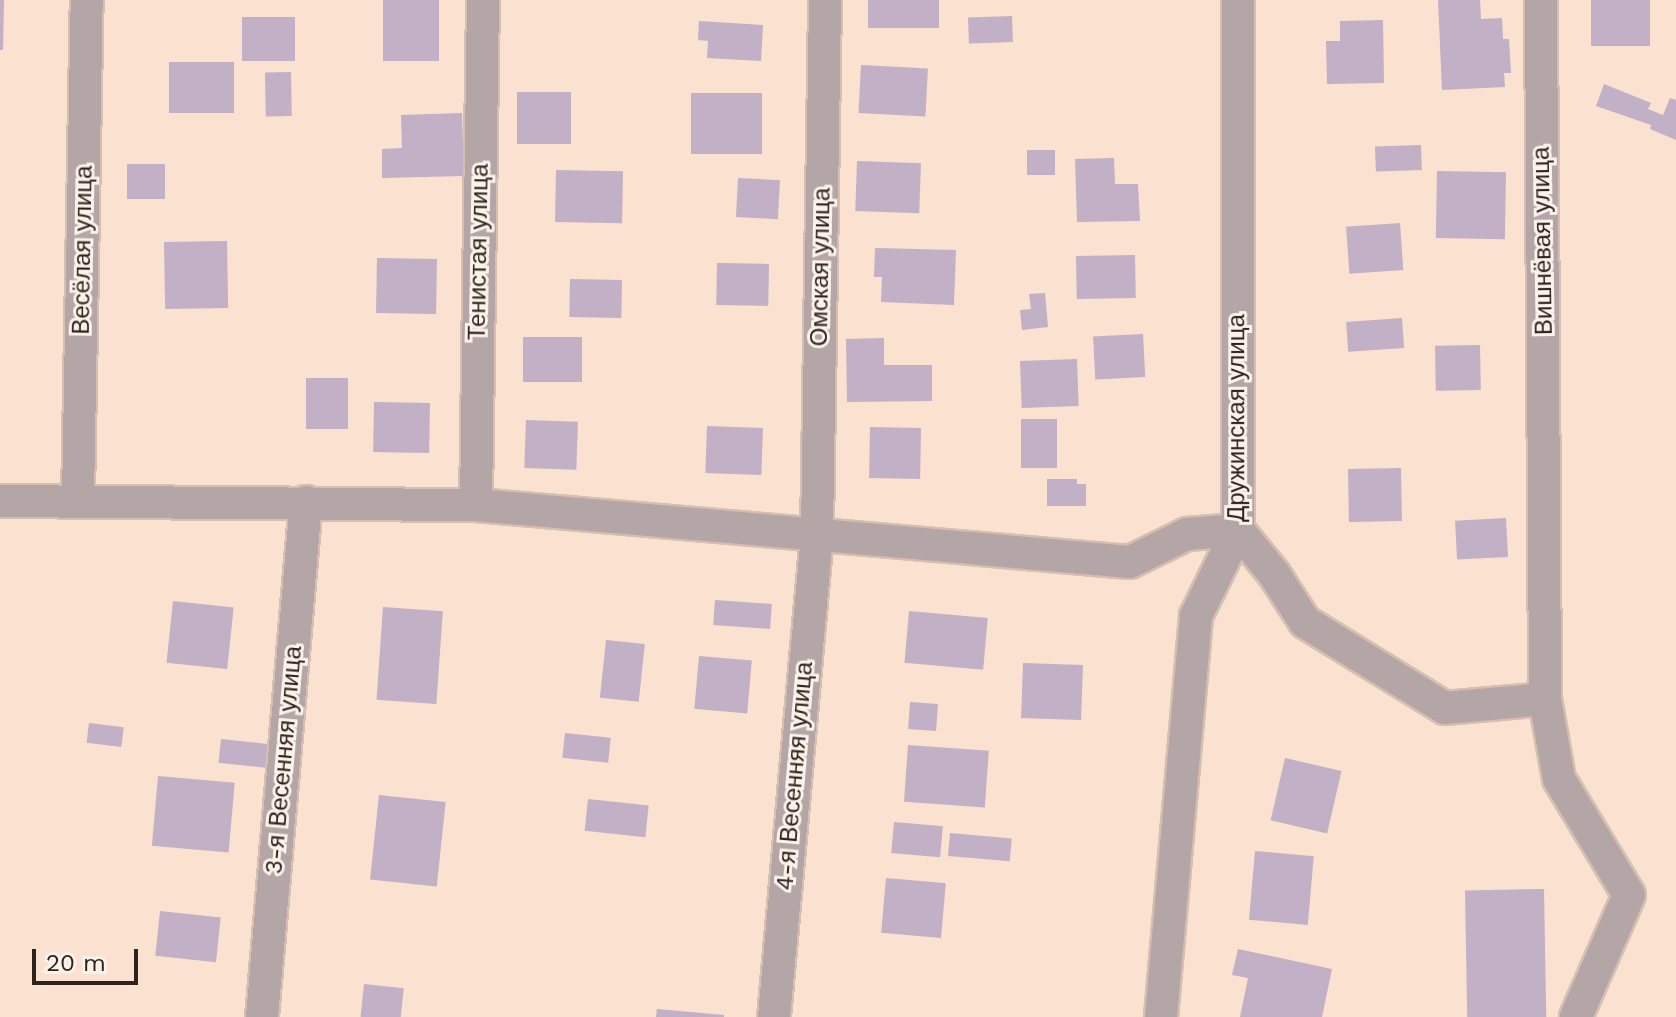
<!DOCTYPE html>
<meta charset="utf-8">
<style>
body{margin:0}
#map{position:relative;width:1676px;height:1017px;overflow:hidden;background:#fae1d0;font-family:"Work Sans",sans-serif}
div>[style]{position:absolute}
.building>*{inset:0;background:#c1b0c6;transform-origin:0 0}
.roads{filter:drop-shadow(2px 0 #d5bfb0) drop-shadow(-2px 0 #d5bfb0) drop-shadow(0 2px #d5bfb0) drop-shadow(0 -2px #d5bfb0)}
.street>*{height:32px;margin:-16px;padding:0 16px;transform-origin:16px;border-radius:16px;background:#b4a6a6}
span{translate:-50% -50%;white-space:nowrap;text-align:center;line-height:1.15;-webkit-text-stroke:6px #fcf2eb;paint-order:stroke}
.street-label{font-size:24px;color:#2c231c}
.scale{position:absolute;left:32px;top:949px;width:106px;height:36px;box-sizing:border-box;border:4px solid #2c231c;border-top:0;padding-left:10px;font-size:24px;line-height:28px;white-space:nowrap;color:#2c231c;-webkit-text-stroke:6px #fcf2eb;paint-order:stroke}
</style>
<div id="map">
<div class="building">
<i style="clip-path:polygon(0 0,4px 0,3px 50px,0 50px)"></i>
<i style="left:383px;top:0;width:56px;height:61px"></i>
<i style="left:868px;top:0;width:71px;height:28px"></i>
<i style="clip-path:polygon(1438px 0,1480px 0,1481px 19px,1502px 18px,1503px 39px,1509px 39px,1511px 73px,1504px 73px,1505px 87px,1442px 90px)"></i>
<i style="left:1591px;top:0;width:59px;height:46px"></i>
<i style="left:1012px;top:16px;width:26px;height:44px;rotate:88deg"></i>
<i style="left:242px;top:17px;width:53px;height:44px"></i>
<i style="clip-path:polygon(1383px 20px,1384px 83px,1327px 84px,1326px 41px,1340px 41px,1340px 21px)"></i>
<i style="clip-path:polygon(699px 21px,763px 25px,761px 61px,707px 58px,708px 41px,698px 40px)"></i>
<i style="left:169px;top:62px;width:65px;height:51px"></i>
<i style="left:861px;top:65px;width:67px;height:48px;rotate:3deg"></i>
<i style="left:291px;top:72px;width:44px;height:26px;rotate:89deg"></i>
<i style="clip-path:polygon(1604px 84px,1651px 103px,1648px 109px,1663px 115px,1670px 98px,1676px 100px,1676px 140px,1650px 129px,1651px 125px,1596px 106px)"></i>
<i style="left:517px;top:92px;width:54px;height:52px"></i>
<i style="left:762px;top:93px;width:61px;height:71px;rotate:90deg"></i>
<i style="clip-path:polygon(462px 113px,464px 176px,382px 178px,382px 149px,402px 148px,401px 115px)"></i>
<i style="left:1421px;top:145px;width:25px;height:46px;rotate:88deg"></i>
<i style="left:1027px;top:150px;width:28px;height:25px"></i>
<i style="clip-path:polygon(1114px 158px,1115px 184px,1138px 184px,1140px 221px,1077px 222px,1075px 159px)"></i>
<i style="left:857px;top:161px;width:64px;height:50px;rotate:2deg"></i>
<i style="left:127px;top:164px;width:38px;height:35px"></i>
<i style="left:556px;top:170px;width:67px;height:52px;rotate:1deg"></i>
<i style="left:1437px;top:171px;width:69px;height:67px;rotate:1deg"></i>
<i style="left:738px;top:178px;width:42px;height:39px;rotate:3deg"></i>
<i style="left:1400px;top:223px;width:47px;height:54px;rotate:86deg"></i>
<i style="left:227px;top:241px;width:67px;height:63px;rotate:89deg"></i>
<i style="clip-path:polygon(875px 248px,956px 250px,954px 305px,881px 302px,882px 277px,874px 277px)"></i>
<i style="left:1135px;top:255px;width:43px;height:59px;rotate:89deg"></i>
<i style="left:377px;top:258px;width:60px;height:55px;rotate:1deg"></i>
<i style="left:717px;top:263px;width:52px;height:42px;rotate:1deg"></i>
<i style="left:570px;top:279px;width:52px;height:38px;rotate:1deg"></i>
<i style="clip-path:polygon(1045px 293px,1048px 327px,1022px 330px,1020px 310px,1031px 309px,1029px 294px)"></i>
<i style="left:1402px;top:318px;width:30px;height:56px;rotate:86deg"></i>
<i style="left:1143px;top:334px;width:43px;height:50px;rotate:87deg"></i>
<i style="left:582px;top:337px;width:45px;height:59px;rotate:90deg"></i>
<i style="clip-path:polygon(884px 338px,884px 365px,932px 365px,932px 401px,847px 402px,846px 339px)"></i>
<i style="left:1480px;top:345px;width:45px;height:45px;rotate:89deg"></i>
<i style="left:1077px;top:359px;width:47px;height:57px;rotate:88deg"></i>
<i style="left:306px;top:378px;width:42px;height:51px"></i>
<i style="left:374px;top:402px;width:56px;height:50px;rotate:1deg"></i>
<i style="left:1021px;top:419px;width:36px;height:49px"></i>
<i style="left:526px;top:420px;width:52px;height:48px;rotate:2deg"></i>
<i style="left:707px;top:426px;width:56px;height:47px;rotate:2deg"></i>
<i style="left:870px;top:427px;width:51px;height:51px;rotate:1deg"></i>
<i style="left:1401px;top:468px;width:53px;height:53px;rotate:89deg"></i>
<i style="clip-path:polygon(1047px 479px,1077px 479px,1077px 484px,1086px 484px,1086px 506px,1047px 506px)"></i>
<i style="left:1506px;top:518px;width:39px;height:51px;rotate:87deg"></i>
<i style="left:715px;top:600px;width:57px;height:25px;rotate:4deg"></i>
<i style="left:173px;top:601px;width:61px;height:62px;rotate:6deg"></i>
<i style="left:383px;top:607px;width:60px;height:93px;rotate:4deg"></i>
<i style="left:909px;top:611px;width:79px;height:52px;rotate:5deg"></i>
<i style="left:606px;top:640px;width:39px;height:58px;rotate:6deg"></i>
<i style="left:699px;top:656px;width:53px;height:53px;rotate:5deg"></i>
<i style="left:1023px;top:663px;width:60px;height:55px;rotate:2deg"></i>
<i style="left:910px;top:702px;width:28px;height:27px;rotate:4deg"></i>
<i style="left:89px;top:723px;width:35px;height:20px;rotate:7deg"></i>
<i style="left:565px;top:733px;width:46px;height:25px;rotate:6deg"></i>
<i style="left:221px;top:739px;width:50px;height:24px;rotate:6deg"></i>
<i style="left:908px;top:745px;width:81px;height:57px;rotate:4deg"></i>
<i style="left:1285px;top:758px;width:58px;height:64px;rotate:13deg"></i>
<i style="left:158px;top:776px;width:77px;height:70px;rotate:5deg"></i>
<i style="left:379px;top:795px;width:67px;height:85px;rotate:6deg"></i>
<i style="left:588px;top:799px;width:61px;height:32px;rotate:6deg"></i>
<i style="left:894px;top:822px;width:49px;height:31px;rotate:5deg"></i>
<i style="left:950px;top:833px;width:62px;height:23px;rotate:5deg"></i>
<i style="left:1255px;top:851px;width:59px;height:69px;rotate:5deg"></i>
<i style="left:886px;top:878px;width:60px;height:55px;rotate:5deg"></i>
<i style="left:1544px;top:889px;width:128px;height:79px;rotate:89deg"></i>
<i style="left:160px;top:911px;width:61px;height:45px;rotate:6deg"></i>
<i style="clip-path:polygon(1238px 949px,1332px 969px,1322px 1017px,1240px 1017px,1248px 978px,1232px 975px)"></i>
<i style="left:364px;top:984px;width:40px;height:33px;rotate:6deg"></i>
<i style="clip-path:polygon(657px 1009px,724px 1015px,724px 1017px,656px 1017px)"></i>
</div>
<div class="roads">
<div class="street">
<i style="left:1541px;top:0;width:699px;rotate:89.67deg"></i>
<i style="left:78px;top:499px;width:499px;rotate:-89deg"></i>
<i style="left:0;top:501px;width:476px;rotate:0.5deg"></i>
<i style="left:476px;top:505px;width:656px;rotate:4.98deg"></i>
<i style="left:1130px;top:562px;width:64px;rotate:-26.2deg"></i>
<i style="left:1187px;top:534px;width:51px;rotate:-4.5deg"></i>
<i style="left:1238px;top:530px;width:57px;rotate:50.7deg"></i>
<i style="left:1274px;top:574px;width:57px;rotate:57.1deg"></i>
<i style="left:1305px;top:622px;width:164px;rotate:31.6deg"></i>
<i style="left:1445px;top:708px;width:100px;rotate:-5.1deg"></i>
<i style="left:1545px;top:699px;width:81px;rotate:80.1deg"></i>
<i style="left:1559px;top:779px;width:135px;rotate:58.9deg"></i>
<i style="left:1629px;top:895px;width:133px;rotate:113.5deg"></i>
<i style="left:476px;top:505px;width:505px;rotate:-89.21deg"></i>
<i style="left:262px;top:1017px;width:517px;rotate:-85.12deg"></i>
<i style="left:774px;top:1017px;width:485px;rotate:-84.9deg"></i>
<i style="left:817px;top:534px;width:534px;rotate:-89.14deg"></i>
<i style="left:1161px;top:1017px;width:403px;rotate:-85deg"></i>
<i style="left:1196px;top:616px;width:96px;rotate:-64deg"></i>
<i style="left:1238px;top:530px;width:530px;rotate:-90deg"></i>
</div>
</div>
<div class="street-label">
<span style="left:1543px;top:241px;rotate:-91deg">Вишнёвая улица</span>
<span style="left:83px;top:250px;rotate:-89deg">Весёлая улица</span>
<span style="left:479px;top:252px;rotate:-89deg">Тенистая улица</span>
<span style="left:821px;top:267px;rotate:-89deg">Омская улица</span>
<span style="left:1237px;top:418px;rotate:-90deg">Дружинская улица</span>
<span style="left:284px;top:760px;rotate:-85deg">3-я Весенняя улица</span>
<span style="left:795px;top:776px;rotate:-85deg">4-я Весенняя улица</span>
</div>
<div class="scale">20 m</div>
</div>
